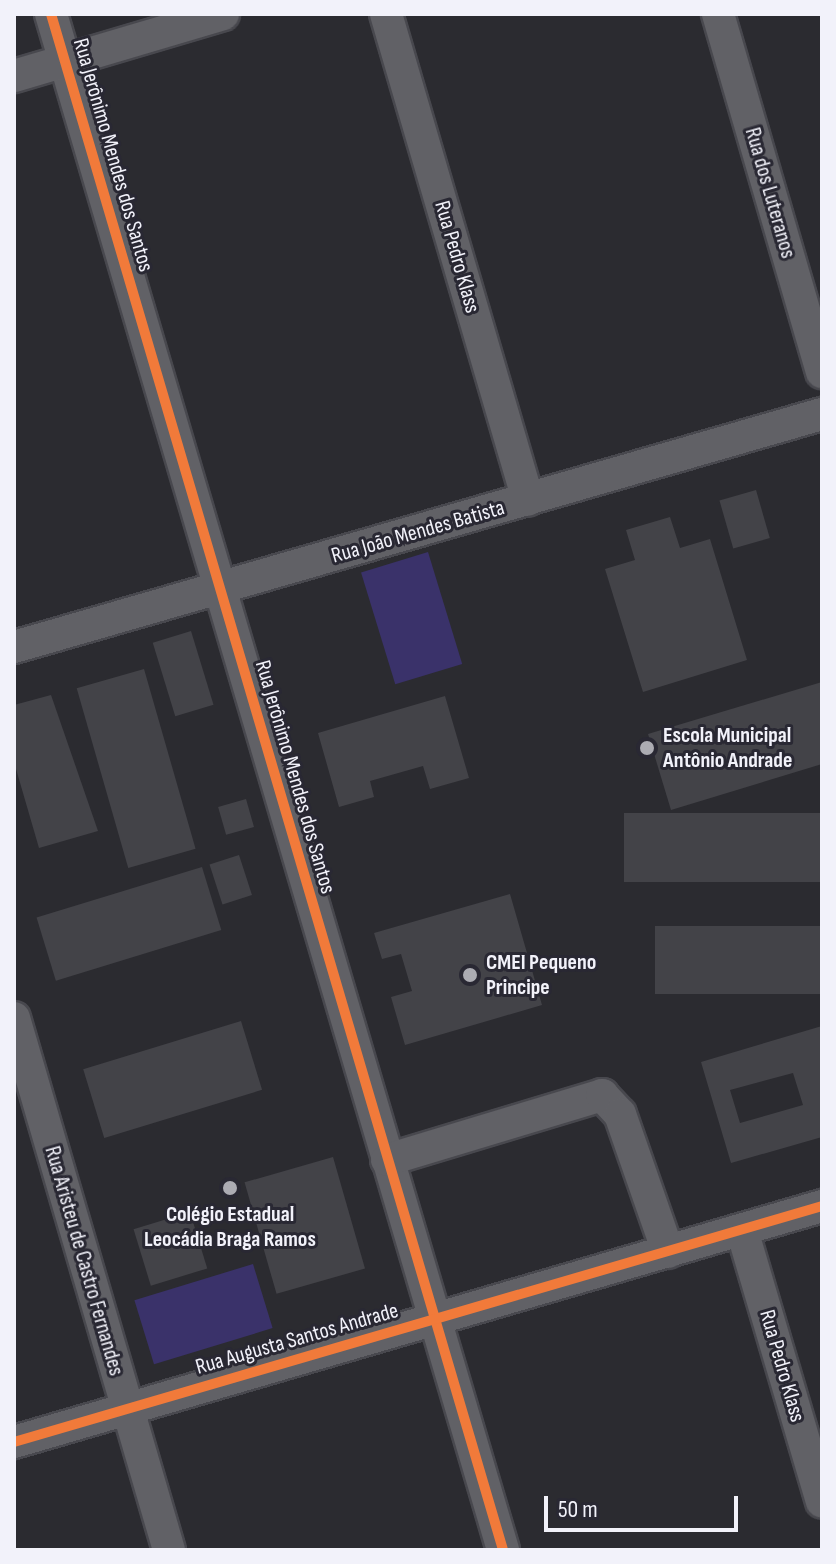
<!DOCTYPE html>
<meta charset="utf-8">
<style>
body{margin:0}
#map{position:relative;width:836px;height:1564px;overflow:hidden;background:#2b2b30;font-family:"Sofia Sans Condensed",sans-serif}
div>[style]{position:absolute}
.green>*{inset:0;background:#3a326a;transform-origin:0 0}
.building>*{inset:0;background:#434348;transform-origin:0 0}
.roads{filter:drop-shadow(2px 0 #48484e) drop-shadow(-2px 0 #48484e) drop-shadow(0 2px #48484e) drop-shadow(0 -2px #48484e)}
.minor>*{height:32px;margin:-16px;padding:0 16px;transform-origin:16px;border-radius:16px;background:#616166}
.cycleway>*{height:10px;margin:-5px;padding:0 5px;transform-origin:5px;border-radius:5px;background:#f17a3a}
.dots>*{width:22px;height:22px;translate:-50% -50%;box-sizing:border-box;border:4px solid #292833;border-radius:50%}
span{translate:-50% -50%;white-space:nowrap;text-align:center;line-height:1.15;-webkit-text-stroke:6px #292833;paint-order:stroke}
.street-label{font-size:22px;color:#f2f2fa}
.poi-label{font-size:22px;color:#f2f2fa;font-weight:700}
.left{translate:0 -50%;text-align:left}
.frame{position:absolute;inset:0;border:16px solid #f2f2fa;pointer-events:none}
.scale{position:absolute;left:544px;top:1496px;width:194px;height:36px;box-sizing:border-box;border:4px solid #f2f2fa;border-top:0;padding-left:10px;font-size:24px;line-height:28px;white-space:nowrap;color:#f2f2fa;-webkit-text-stroke:6px #292833;paint-order:stroke}
</style>
<div id="map">
<div class="green">
<i style="left:428px;top:552px;width:117px;height:70px;rotate:73deg"></i>
<i style="left:253px;top:1264px;width:67px;height:124px;rotate:73deg"></i>
</div>
<div class="building">
<i style="left:756px;top:490px;width:50px;height:38px;rotate:74deg"></i>
<i style="clip-path:polygon(670px 517px,680px 548px,710px 539px,747px 660px,643px 692px,605px 569px,635px 560px,626px 530px)"></i>
<i style="left:191px;top:631px;width:77px;height:40px;rotate:73deg"></i>
<i style="left:144px;top:669px;width:187px;height:70px;rotate:74deg"></i>
<i style="clip-path:polygon(822px 682px,822px 764px,671px 810px,648px 734px)"></i>
<i style="clip-path:polygon(51px 695px,98px 831px,39px 848px,14px 762px,14px 705px)"></i>
<i style="clip-path:polygon(445px 696px,469px 778px,430px 789px,423px 766px,370px 781px,374px 797px,339px 807px,318px 733px)"></i>
<i style="left:246px;top:799px;width:29px;height:29px;rotate:74deg"></i>
<i style="left:822px;top:813px;width:69px;height:198px;rotate:90deg"></i>
<i style="left:239px;top:855px;width:42px;height:31px;rotate:72deg"></i>
<i style="left:202px;top:867px;width:66px;height:173px;rotate:73deg"></i>
<i style="clip-path:polygon(510px 894px,542px 1005px,405px 1045px,391px 997px,412px 991px,401px 954px,382px 959px,374px 933px)"></i>
<i style="left:822px;top:926px;width:68px;height:167px;rotate:90deg"></i>
<i style="left:241px;top:1021px;width:72px;height:165px;rotate:73deg"></i>
<i style="clip-path:polygon(evenodd,822px 1026px,822px 1137px,731px 1163px,701px 1062px,822px 1026px,793px 1073px,803px 1105px,740px 1123px,730px 1090px,793px 1073px)"></i>
<i style="left:333px;top:1157px;width:116px;height:92px;rotate:74deg"></i>
<i style="left:190px;top:1212px;width:59px;height:59px;rotate:73deg"></i>
</div>
<div class="roads">
<div class="minor">
<i style="left:51px;top:14px;width:1601px;rotate:73.6deg"></i>
<i style="left:386px;top:14px;width:506px;rotate:73.71deg"></i>
<i style="left:718px;top:14px;width:373px;rotate:73.8deg"></i>
<i style="left:14px;top:76px;width:218px;rotate:-16.5deg"></i>
<i style="left:14px;top:647px;width:841px;rotate:-16.09deg"></i>
<i style="left:14px;top:1018px;width:554px;rotate:73.76deg"></i>
<i style="left:387px;top:1160px;width:225px;rotate:-16.8deg"></i>
<i style="left:602px;top:1095px;width:26px;rotate:47deg"></i>
<i style="left:620px;top:1114px;width:146px;rotate:70.8deg"></i>
<i style="left:742px;top:1230px;width:283px;rotate:73.6deg"></i>
<i style="left:14px;top:1442px;width:842px;rotate:-16.28deg"></i>
</div>
</div>
<div class="cycleway">
<i style="left:51px;top:14px;width:1601px;rotate:73.6deg"></i>
<i style="left:14px;top:1442px;width:842px;rotate:-16.28deg"></i>
</div>
<div class="dots">
<i style="left:647px;top:748px;background:#acacb3"></i>
<i style="left:470px;top:975px;background:#acacb3"></i>
<i style="left:230px;top:1188px;background:#acacb3"></i>
</div>
<div class="street-label">
<span style="left:113px;top:155px;rotate:74deg">Rua Jerônimo Mendes dos Santos</span>
<span style="left:770px;top:193px;rotate:74deg">Rua dos Luteranos</span>
<span style="left:457px;top:257px;rotate:74deg">Rua Pedro Klass</span>
<span style="left:418px;top:532px;rotate:-16deg">Rua João Mendes Batista</span>
<span style="left:295px;top:777px;rotate:74deg">Rua Jerônimo Mendes dos Santos</span>
<span style="left:84px;top:1261px;rotate:74deg">Rua Aristeu de Castro Fernandes</span>
<span style="left:297px;top:1339px;rotate:-16deg">Rua Augusta Santos Andrade</span>
<span style="left:782px;top:1366px;rotate:74deg">Rua Pedro Klass</span>
</div>
<div class="poi-label">
<span class="left" style="left:663px;top:748px">Escola Municipal<br>Antônio Andrade</span>
<span class="left" style="left:486px;top:975px">CMEI Pequeno<br>Principe</span>
<span style="left:230px;top:1227px">Colégio Estadual<br>Leocádia Braga Ramos</span>
</div>
<div class="frame"></div>
<div class="scale">50 m</div>
</div>
